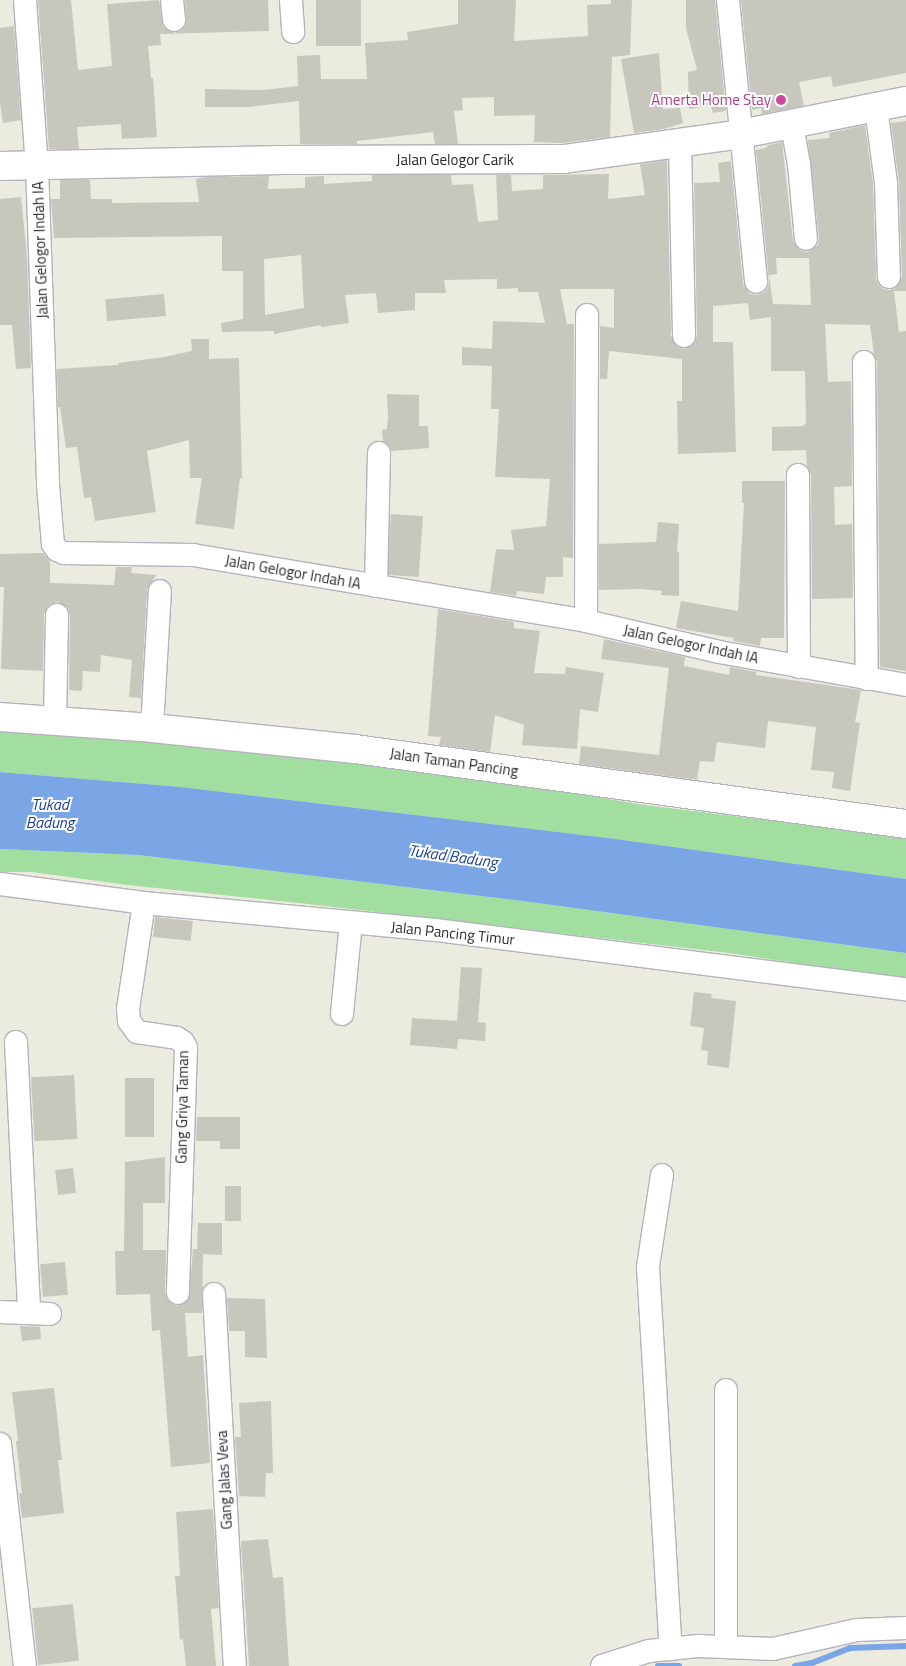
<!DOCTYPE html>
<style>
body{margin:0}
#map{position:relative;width:906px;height:1666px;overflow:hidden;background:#ecebdf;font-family:"Titillium Web",sans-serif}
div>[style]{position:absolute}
.green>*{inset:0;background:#a1dea0}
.water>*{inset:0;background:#7ba6e5}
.stream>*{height:6px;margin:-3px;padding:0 3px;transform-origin:3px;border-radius:3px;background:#7ba6e5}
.building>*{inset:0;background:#c8c7be;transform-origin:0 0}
.roads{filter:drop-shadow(1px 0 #b4b2be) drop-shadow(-1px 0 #b4b2be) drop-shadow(0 1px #b4b2be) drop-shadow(0 -1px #b4b2be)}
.minor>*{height:22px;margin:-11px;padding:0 11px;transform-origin:11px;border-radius:11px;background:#fff}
.tertiary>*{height:28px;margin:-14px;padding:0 14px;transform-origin:14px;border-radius:14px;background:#fff}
.dots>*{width:14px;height:14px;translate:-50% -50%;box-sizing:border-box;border:2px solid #fff;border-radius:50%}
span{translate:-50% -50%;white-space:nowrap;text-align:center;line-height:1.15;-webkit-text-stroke:4px #fff;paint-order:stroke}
.hotel-label{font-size:15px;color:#b23c85}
.right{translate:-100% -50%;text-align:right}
.street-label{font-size:15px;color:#2b2b2b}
.water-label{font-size:16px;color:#194192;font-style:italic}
</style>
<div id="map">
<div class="green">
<i style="clip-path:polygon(0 729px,54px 730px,442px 771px,644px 805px,906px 837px,906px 879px,616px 839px,181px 787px,0 772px)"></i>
<i style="clip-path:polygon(0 849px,138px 855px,515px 900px,906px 953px,906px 980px,729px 953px,308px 904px,128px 885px,32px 872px,0 872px)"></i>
</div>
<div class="water">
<i style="clip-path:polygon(0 772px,181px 787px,616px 839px,906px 879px,906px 953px,515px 900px,138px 855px,0 849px)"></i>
</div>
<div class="stream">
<i style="left:658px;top:1666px;width:21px"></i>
<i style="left:795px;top:1666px;width:17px;rotate:-10deg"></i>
<i style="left:812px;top:1663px;width:41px;rotate:-21.5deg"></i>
<i style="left:850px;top:1648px;width:56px;rotate:-2deg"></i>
</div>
<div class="building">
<i style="clip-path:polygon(38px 0,71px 0,78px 70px,112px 66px,107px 4px,159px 0,163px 27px,175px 33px,182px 30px,186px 25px,185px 0,268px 0,269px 31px,160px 34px,161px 45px,148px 46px,151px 78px,153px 78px,157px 137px,122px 139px,121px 124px,77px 127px,79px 149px,49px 149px)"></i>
<i style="left:316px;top:0;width:45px;height:46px"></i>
<i style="clip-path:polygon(458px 0,516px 0,514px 41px,588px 36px,587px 5px,611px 4px,611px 0,632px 0,630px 55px,612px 57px,610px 137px,563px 143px,534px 142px,535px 115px,494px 116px,494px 97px,462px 98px,463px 110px,454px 111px,458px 144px,435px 144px,433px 132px,357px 141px,357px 144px,300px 144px,299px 101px,248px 107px,205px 107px,205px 89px,263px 90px,298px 86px,297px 56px,320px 55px,321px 79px,367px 79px,365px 43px,408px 40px,407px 32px,458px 24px)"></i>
<i style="clip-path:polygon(686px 0,715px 0,726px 111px,713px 113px,711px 106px,689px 109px,688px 72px,697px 70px,686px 28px)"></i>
<i style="clip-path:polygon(741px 0,906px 0,906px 73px,833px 87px,831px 76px,799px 82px,804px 106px,762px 114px,761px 108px,752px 110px)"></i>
<i style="clip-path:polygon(14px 26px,21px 120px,3px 123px,0 103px,0 28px)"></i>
<i style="clip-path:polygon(659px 53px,663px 109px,680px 108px,683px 123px,664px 129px,634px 133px,621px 59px)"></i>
<i style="clip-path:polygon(evenodd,906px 121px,906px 291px,894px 291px,899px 332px,906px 331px,906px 671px,880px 667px,877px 362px,874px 354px,870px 325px,825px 324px,828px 382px,851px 381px,852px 486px,834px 487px,835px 525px,852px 524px,853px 598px,812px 599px,811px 475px,807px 466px,806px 450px,772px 451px,772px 427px,804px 426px,806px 422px,805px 371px,771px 371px,771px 317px,750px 320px,748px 303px,713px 306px,713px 342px,733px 342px,736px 452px,678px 454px,677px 401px,682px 401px,682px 359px,609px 351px,607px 379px,600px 379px,600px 326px,614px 328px,614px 289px,560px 289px,567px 324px,574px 324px,573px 558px,563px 557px,563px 577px,546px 577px,544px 594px,517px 591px,516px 596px,490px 592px,496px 549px,514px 550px,511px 530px,546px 526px,550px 479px,495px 477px,499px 409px,491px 409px,492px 366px,462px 365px,462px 347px,492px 349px,493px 321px,545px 323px,538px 292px,518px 292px,518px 288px,497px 289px,497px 279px,444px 280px,446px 293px,415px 293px,415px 310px,378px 313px,376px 293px,345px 295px,349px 323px,321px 327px,321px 325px,274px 334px,274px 331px,222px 332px,221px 323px,243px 319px,243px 271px,222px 271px,222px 236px,54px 238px,51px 199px,60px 199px,60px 180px,90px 180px,91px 199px,112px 199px,112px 203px,199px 202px,196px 179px,206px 177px,269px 176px,268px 189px,305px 188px,305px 177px,324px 176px,324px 184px,372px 181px,372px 175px,451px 175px,452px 185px,473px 184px,478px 222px,498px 220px,496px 175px,511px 175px,512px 191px,543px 189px,543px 175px,609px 174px,608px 199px,645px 195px,640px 164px,667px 160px,671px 336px,677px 347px,685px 349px,695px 343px,697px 336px,694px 183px,720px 182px,718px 163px,731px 161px,743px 284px,750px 294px,757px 295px,763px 293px,768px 288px,769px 281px,756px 150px,766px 148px,768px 145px,782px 142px,793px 241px,800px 251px,808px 252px,818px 245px,819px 238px,808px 140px,830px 138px,829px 133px,865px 125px,873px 184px,876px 278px,878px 284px,883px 289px,890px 290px,896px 288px,902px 277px,899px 182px,891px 123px,906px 121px,301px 255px,304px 308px,265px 315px,264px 259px,301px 255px,906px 121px,776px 258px,809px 258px,811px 305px,773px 304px,769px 275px,777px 274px,776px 258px)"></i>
<i style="clip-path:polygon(21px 197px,27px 256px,31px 368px,16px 369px,12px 325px,0 325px,0 199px)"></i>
<i style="left:164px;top:294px;width:22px;height:59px;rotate:85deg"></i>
<i style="clip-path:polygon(191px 339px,209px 339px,209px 359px,239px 358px,242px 478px,240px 478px,234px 529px,195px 524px,202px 478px,190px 478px,189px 440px,147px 451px,156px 512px,95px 521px,91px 497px,84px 498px,77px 447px,66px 448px,60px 407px,58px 407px,57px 369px,118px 365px,118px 363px,164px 357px,192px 351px)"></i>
<i style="clip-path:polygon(387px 394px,419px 395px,419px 426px,428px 426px,429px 448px,392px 451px,390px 446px,383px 441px,382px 430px,387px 429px,388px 417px)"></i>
<i style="clip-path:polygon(742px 481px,785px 481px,784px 638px,761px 638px,760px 646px,733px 641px,734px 638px,676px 628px,681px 601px,738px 611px,744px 503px,742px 503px)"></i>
<i style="left:391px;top:514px;width:32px;height:61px;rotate:4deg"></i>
<i style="clip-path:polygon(658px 522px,679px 524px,677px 552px,679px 552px,679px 596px,661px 595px,662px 591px,641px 589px,599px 590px,599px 544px,656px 542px)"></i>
<i style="clip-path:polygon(43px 553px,50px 561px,50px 583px,114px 585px,116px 567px,132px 567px,131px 573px,156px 575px,147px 590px,141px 698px,129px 697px,132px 660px,101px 655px,100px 672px,83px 671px,82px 691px,69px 690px,70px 615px,68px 608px,58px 602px,50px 604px,44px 614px,43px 671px,1px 669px,4px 587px,0 587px,0 554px)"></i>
<i style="clip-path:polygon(438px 609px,514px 622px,514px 628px,540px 631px,534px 673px,565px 674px,566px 667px,604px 673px,598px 712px,580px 709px,577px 749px,522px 745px,524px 725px,495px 715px,490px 752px,439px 745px,441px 737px,428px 736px)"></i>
<i style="clip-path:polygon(604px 639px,685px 657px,684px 666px,729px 675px,730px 667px,756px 672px,756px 675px,861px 690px,855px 722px,860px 723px,850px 791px,832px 788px,834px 772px,811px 770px,816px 727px,768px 721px,765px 748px,717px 742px,714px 762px,700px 761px,697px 780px,579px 764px,581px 746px,659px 755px,669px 668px,601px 659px)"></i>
<i style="left:155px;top:917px;width:38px;height:20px;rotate:6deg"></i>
<i style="clip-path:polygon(461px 967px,482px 968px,478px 1022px,486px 1023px,485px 1041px,458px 1039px,457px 1049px,410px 1045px,412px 1018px,457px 1021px)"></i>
<i style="clip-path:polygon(694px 992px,712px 994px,711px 998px,736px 1001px,729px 1068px,707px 1065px,708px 1051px,701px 1050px,704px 1028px,690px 1026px)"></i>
<i style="left:74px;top:1075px;width:64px;height:43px;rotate:87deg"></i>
<i style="left:125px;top:1078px;width:29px;height:59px"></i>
<i style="clip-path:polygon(197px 1117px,240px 1117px,240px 1149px,220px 1149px,220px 1141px,196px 1141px)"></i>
<i style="clip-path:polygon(165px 1157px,165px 1203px,143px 1203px,143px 1250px,166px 1250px,165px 1293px,171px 1304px,178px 1306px,189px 1299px,193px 1249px,197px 1249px,198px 1223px,222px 1223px,222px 1255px,203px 1254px,202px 1313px,185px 1313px,188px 1357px,203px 1355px,210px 1463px,171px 1467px,160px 1330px,152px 1331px,150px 1294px,116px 1295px,115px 1251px,124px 1251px,125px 1162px)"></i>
<i style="left:73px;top:1168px;width:25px;height:18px;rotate:83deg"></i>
<i style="left:225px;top:1186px;width:16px;height:35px"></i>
<i style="left:65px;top:1262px;width:33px;height:25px;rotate:85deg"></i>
<i style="clip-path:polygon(227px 1298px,265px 1299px,267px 1358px,245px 1357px,245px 1331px,229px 1331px)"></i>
<i style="clip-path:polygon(20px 1326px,40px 1327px,41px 1339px,22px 1341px)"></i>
<i style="clip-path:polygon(54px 1388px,62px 1460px,58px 1460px,64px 1513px,22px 1518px,19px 1493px,22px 1493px,16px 1441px,18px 1441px,12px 1392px)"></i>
<i style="clip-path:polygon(271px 1401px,273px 1473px,266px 1473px,265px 1497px,239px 1496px,235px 1437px,241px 1437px,239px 1403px)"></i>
<i style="clip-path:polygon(213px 1509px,219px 1608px,211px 1609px,216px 1666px,186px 1666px,183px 1639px,180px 1640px,175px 1576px,180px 1576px,176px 1512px)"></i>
<i style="clip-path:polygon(268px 1539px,273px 1578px,283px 1577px,289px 1666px,249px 1666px,241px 1541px)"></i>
<i style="left:73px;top:1604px;width:57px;height:41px;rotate:84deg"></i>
</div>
<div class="roads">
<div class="minor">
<i style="left:25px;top:0;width:166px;rotate:85.9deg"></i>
<i style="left:37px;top:166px;width:319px;rotate:88deg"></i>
<i style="left:48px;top:485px;width:59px;rotate:85.2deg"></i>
<i style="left:53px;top:544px;width:7px;rotate:56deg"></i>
<i style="left:57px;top:550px;width:8px;rotate:23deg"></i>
<i style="left:64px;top:553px;width:129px;rotate:0.9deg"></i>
<i style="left:193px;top:555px;width:399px;rotate:9.5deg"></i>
<i style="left:586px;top:621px;width:137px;rotate:13.1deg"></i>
<i style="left:719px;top:652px;width:190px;rotate:10deg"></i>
<i style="left:172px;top:0;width:20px;rotate:84deg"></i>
<i style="left:291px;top:0;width:32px;rotate:86deg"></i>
<i style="left:728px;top:0;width:283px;rotate:84.3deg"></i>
<i style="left:876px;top:108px;width:76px;rotate:82.4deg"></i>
<i style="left:886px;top:183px;width:94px;rotate:88.2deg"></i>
<i style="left:792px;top:125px;width:40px;rotate:80deg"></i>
<i style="left:799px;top:164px;width:75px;rotate:84.7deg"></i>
<i style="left:680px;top:143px;width:193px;rotate:88.8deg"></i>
<i style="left:864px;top:362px;width:317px;rotate:89.5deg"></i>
<i style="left:798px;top:475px;width:192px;rotate:89.7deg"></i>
<i style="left:376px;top:586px;width:133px;rotate:-88.7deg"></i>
<i style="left:586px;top:621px;width:306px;rotate:-89.8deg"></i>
<i style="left:55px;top:721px;width:106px;rotate:-88.9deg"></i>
<i style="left:152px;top:728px;width:137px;rotate:-86.7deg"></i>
<i style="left:0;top:884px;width:145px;rotate:7.5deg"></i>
<i style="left:144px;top:903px;width:293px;rotate:5.3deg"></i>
<i style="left:436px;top:930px;width:474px;rotate:7.2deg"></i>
<i style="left:144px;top:903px;width:107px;rotate:98.6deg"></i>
<i style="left:128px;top:1009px;width:12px;rotate:85deg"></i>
<i style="left:129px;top:1021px;width:14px;rotate:54deg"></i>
<i style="left:137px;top:1032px;width:40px;rotate:8.5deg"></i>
<i style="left:177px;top:1038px;width:7px;rotate:34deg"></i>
<i style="left:183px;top:1042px;width:7px;rotate:63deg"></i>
<i style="left:186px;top:1048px;width:245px;rotate:91.9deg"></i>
<i style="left:342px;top:1014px;width:91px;rotate:-84.4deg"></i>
<i style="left:16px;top:1042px;width:270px;rotate:87.2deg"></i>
<i style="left:662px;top:1175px;width:93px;rotate:98.7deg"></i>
<i style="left:648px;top:1267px;width:383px;rotate:86.6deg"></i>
<i style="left:214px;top:1294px;width:373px;rotate:86.8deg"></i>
<i style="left:0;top:1312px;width:50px;rotate:2.3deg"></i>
<i style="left:726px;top:1390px;width:257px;rotate:90deg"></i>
<i style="left:0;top:1444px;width:223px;rotate:83.6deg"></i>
<i style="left:602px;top:1666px;width:49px;rotate:-17.7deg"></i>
<i style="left:649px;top:1651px;width:49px;rotate:-5.8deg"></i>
<i style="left:698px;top:1646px;width:75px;rotate:2.3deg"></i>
<i style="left:773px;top:1649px;width:86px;rotate:-12.7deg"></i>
<i style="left:857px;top:1630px;width:49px;rotate:-2.3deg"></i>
</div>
<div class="tertiary">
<i style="left:0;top:166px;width:282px;rotate:-1.2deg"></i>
<i style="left:282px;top:160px;width:282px;rotate:-0.2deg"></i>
<i style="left:564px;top:159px;width:179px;rotate:-8deg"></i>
<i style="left:741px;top:134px;width:168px;rotate:-11.3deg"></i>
<i style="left:0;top:717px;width:152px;rotate:4.1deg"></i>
<i style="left:152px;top:728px;width:204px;rotate:5.9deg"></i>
<i style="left:355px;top:749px;width:556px;rotate:7.75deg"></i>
</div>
</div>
<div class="dots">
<i style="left:781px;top:100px;background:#d1479c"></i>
</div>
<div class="hotel-label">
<span class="right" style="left:771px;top:100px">Amerta Home Stay</span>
</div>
<div class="street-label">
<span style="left:455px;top:160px">Jalan Gelogor Carik</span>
<span style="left:40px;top:250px;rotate:-92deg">Jalan Gelogor Indah IA</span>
<span style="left:293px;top:572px;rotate:10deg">Jalan Gelogor Indah IA</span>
<span style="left:691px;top:644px;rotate:12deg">Jalan Gelogor Indah IA</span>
<span style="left:454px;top:762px;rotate:8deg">Jalan Taman Pancing</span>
<span style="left:453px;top:933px;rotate:6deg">Jalan Pancing Timur</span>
<span style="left:182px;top:1107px;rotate:-89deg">Gang Griya Taman</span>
<span style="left:224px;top:1480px;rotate:-93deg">Gang Jalas Veva</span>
</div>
<div class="water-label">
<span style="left:50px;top:813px">Tukad<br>Badung</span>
<span style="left:453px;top:856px;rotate:8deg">Tukad Badung</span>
</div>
</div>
